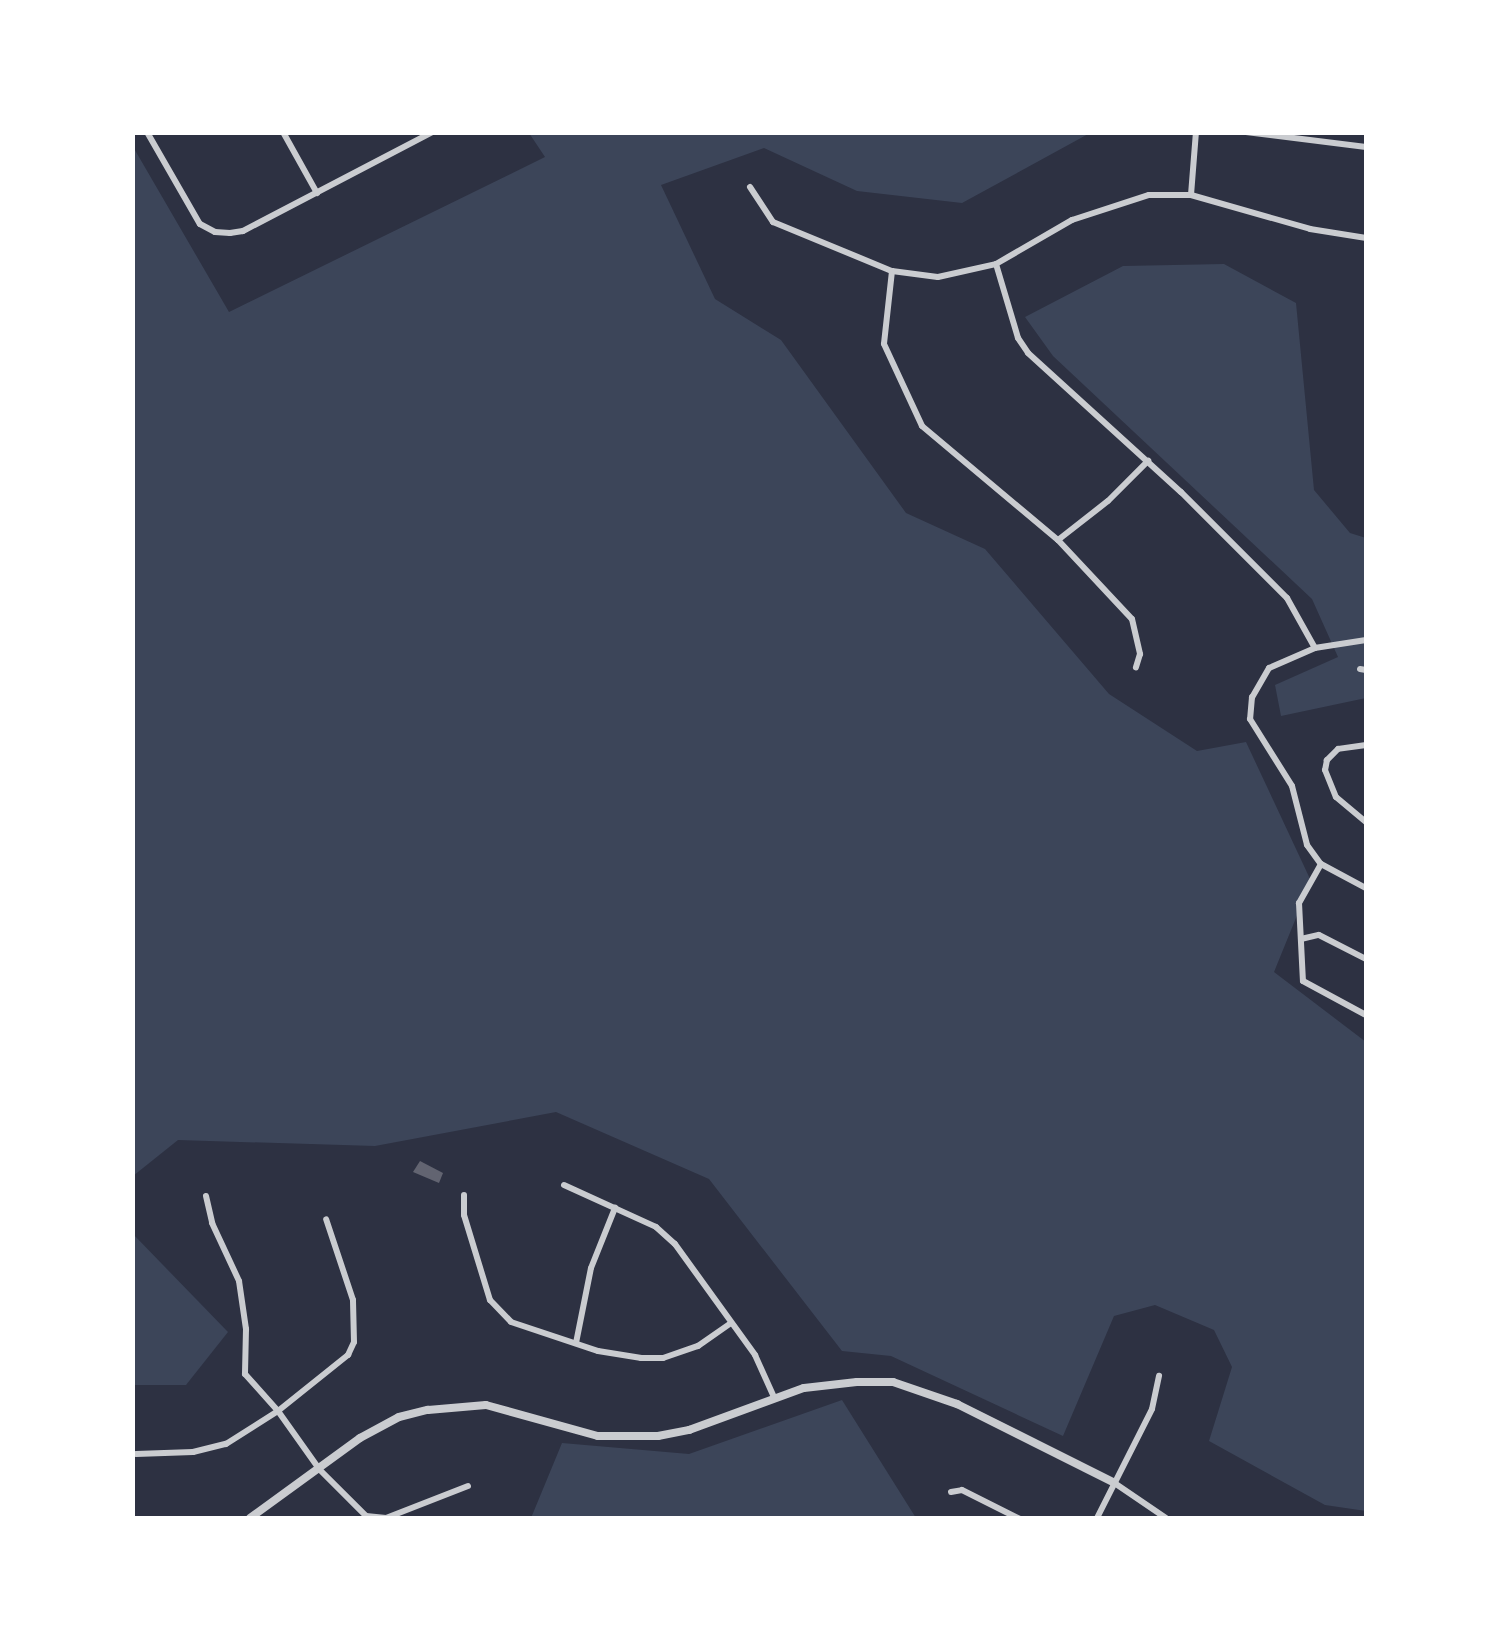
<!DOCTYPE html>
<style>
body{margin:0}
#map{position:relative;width:1499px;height:1651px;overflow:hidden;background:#2d3142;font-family:Overpass,sans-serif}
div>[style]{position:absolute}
.green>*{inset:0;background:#3c4559}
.building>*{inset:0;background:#626471}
.minor>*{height:6px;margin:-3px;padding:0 3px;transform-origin:3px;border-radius:3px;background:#caccd0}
.tertiary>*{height:8px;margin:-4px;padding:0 4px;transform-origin:4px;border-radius:4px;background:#caccd0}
span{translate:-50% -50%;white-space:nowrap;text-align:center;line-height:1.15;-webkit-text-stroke:10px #fff;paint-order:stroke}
.frame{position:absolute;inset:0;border:135px solid #fff;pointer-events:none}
</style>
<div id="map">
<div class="green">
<i style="clip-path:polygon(529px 133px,1090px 133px,962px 203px,857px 191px,764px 148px,661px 185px,715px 299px,781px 340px,906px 513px,985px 549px,1109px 694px,1197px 751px,1246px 742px,1311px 881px,1274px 972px,1366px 1042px,1366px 1511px,1325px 1505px,1209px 1441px,1232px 1367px,1214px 1330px,1155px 1305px,1114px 1316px,1063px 1436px,891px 1356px,842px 1351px,709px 1179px,556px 1112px,375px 1146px,178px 1140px,133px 1176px,132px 145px,229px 312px,545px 157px)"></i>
<i style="clip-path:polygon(1224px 264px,1296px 303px,1314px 490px,1350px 533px,1366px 538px,1366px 698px,1281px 716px,1275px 685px,1338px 657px,1312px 599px,1053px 356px,1025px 317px,1123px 266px)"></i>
<i style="clip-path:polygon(132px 1233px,228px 1332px,186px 1385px,133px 1385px)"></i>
<i style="clip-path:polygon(842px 1400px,916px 1518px,531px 1518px,562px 1443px,689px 1454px)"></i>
</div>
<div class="building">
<i style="clip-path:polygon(420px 1161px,443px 1173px,439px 1183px,413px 1172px)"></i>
</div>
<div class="minor">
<i style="left:147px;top:132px;width:106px;rotate:60.1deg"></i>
<i style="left:200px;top:224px;width:17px;rotate:28deg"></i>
<i style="left:215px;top:232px;width:15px;rotate:4deg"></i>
<i style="left:230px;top:233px;width:13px;rotate:-9deg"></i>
<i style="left:243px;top:231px;width:213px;rotate:-27.6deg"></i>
<i style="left:283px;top:132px;width:70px;rotate:60.9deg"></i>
<i style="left:1246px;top:132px;width:121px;rotate:7.1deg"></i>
<i style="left:750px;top:187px;width:42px;rotate:56.7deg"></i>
<i style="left:773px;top:222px;width:129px;rotate:22.4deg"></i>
<i style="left:892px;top:271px;width:46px;rotate:7.4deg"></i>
<i style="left:938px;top:277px;width:59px;rotate:-12.6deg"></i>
<i style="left:996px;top:264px;width:88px;rotate:-30.1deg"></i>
<i style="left:1072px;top:220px;width:81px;rotate:-18deg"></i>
<i style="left:1149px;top:195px;width:42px"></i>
<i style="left:1191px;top:195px;width:124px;rotate:15.9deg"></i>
<i style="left:1310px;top:229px;width:57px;rotate:9.1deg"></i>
<i style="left:1191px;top:195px;width:63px;rotate:-85.5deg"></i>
<i style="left:996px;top:264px;width:77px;rotate:73.4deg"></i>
<i style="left:1018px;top:338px;width:18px;rotate:56deg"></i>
<i style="left:1028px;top:353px;width:207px;rotate:42.3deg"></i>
<i style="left:1181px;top:492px;width:150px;rotate:45deg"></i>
<i style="left:1287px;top:598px;width:57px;rotate:60.8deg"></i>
<i style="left:892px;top:271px;width:73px;rotate:96.3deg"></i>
<i style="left:884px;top:344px;width:90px;rotate:65.1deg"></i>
<i style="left:922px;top:426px;width:177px;rotate:40deg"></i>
<i style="left:1058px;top:540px;width:108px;rotate:46.9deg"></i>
<i style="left:1132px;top:619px;width:36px;rotate:77deg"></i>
<i style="left:1140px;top:654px;width:14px;rotate:107deg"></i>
<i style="left:1058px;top:540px;width:63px;rotate:-38deg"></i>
<i style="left:1108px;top:501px;width:57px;rotate:-45deg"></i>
<i style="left:1366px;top:640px;width:52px;rotate:171.1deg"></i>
<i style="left:1315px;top:648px;width:50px;rotate:156.5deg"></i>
<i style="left:1269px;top:668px;width:34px;rotate:120deg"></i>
<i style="left:1252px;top:697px;width:22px;rotate:95deg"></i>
<i style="left:1250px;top:719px;width:79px;rotate:57.9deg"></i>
<i style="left:1292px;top:786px;width:61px;rotate:75.7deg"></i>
<i style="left:1307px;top:845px;width:24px;rotate:54deg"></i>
<i style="left:1321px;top:864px;width:51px;rotate:28.1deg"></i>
<i style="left:1360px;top:669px;width:6px;rotate:9deg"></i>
<i style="left:1366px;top:745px;width:28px;rotate:172deg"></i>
<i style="left:1338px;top:749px;width:16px;rotate:135deg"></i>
<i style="left:1327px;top:760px;width:10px;rotate:101deg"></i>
<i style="left:1325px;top:770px;width:29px;rotate:68deg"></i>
<i style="left:1336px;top:797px;width:39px;rotate:40deg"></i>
<i style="left:1321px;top:864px;width:45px;rotate:119.4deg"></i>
<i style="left:1299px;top:903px;width:78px;rotate:87.1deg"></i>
<i style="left:1303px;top:981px;width:72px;rotate:28.4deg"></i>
<i style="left:1301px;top:939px;width:18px;rotate:-13deg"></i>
<i style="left:1319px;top:935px;width:53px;rotate:27.1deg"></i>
<i style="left:564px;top:1185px;width:101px;rotate:24.5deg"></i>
<i style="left:656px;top:1227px;width:25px;rotate:42deg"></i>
<i style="left:675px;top:1244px;width:137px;rotate:54.2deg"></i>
<i style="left:755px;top:1355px;width:46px;rotate:65.7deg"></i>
<i style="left:464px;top:1195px;width:20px;rotate:90deg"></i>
<i style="left:464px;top:1215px;width:89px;rotate:73deg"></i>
<i style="left:490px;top:1300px;width:30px;rotate:46deg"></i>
<i style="left:511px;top:1322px;width:92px;rotate:18.4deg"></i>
<i style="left:598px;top:1351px;width:44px;rotate:9.2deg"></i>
<i style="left:641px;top:1358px;width:22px"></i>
<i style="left:663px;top:1358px;width:37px;rotate:-19deg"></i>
<i style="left:698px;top:1346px;width:40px;rotate:-34.9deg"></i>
<i style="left:206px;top:1196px;width:28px;rotate:77deg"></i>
<i style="left:212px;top:1223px;width:64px;rotate:65deg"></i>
<i style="left:239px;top:1281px;width:49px;rotate:81.7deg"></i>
<i style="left:246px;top:1329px;width:45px;rotate:91.3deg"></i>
<i style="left:245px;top:1374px;width:50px;rotate:48.3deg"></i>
<i style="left:278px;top:1411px;width:72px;rotate:54.6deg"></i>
<i style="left:320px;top:1470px;width:65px;rotate:45deg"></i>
<i style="left:366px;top:1516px;width:20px;rotate:6deg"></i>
<i style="left:386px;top:1518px;width:88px;rotate:-21.3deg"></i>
<i style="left:576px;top:1343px;width:76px;rotate:-78.7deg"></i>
<i style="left:591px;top:1268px;width:65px;rotate:-68.2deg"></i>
<i style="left:136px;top:1454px;width:57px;rotate:-2deg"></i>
<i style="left:193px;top:1452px;width:34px;rotate:-14deg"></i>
<i style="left:226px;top:1444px;width:62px;rotate:-32.4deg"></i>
<i style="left:278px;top:1411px;width:90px;rotate:-38.7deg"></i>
<i style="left:348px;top:1355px;width:14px;rotate:-65deg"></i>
<i style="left:354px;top:1342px;width:42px;rotate:-91.4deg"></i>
<i style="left:353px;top:1300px;width:85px;rotate:-108.4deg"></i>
<i style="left:1113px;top:1482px;width:64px;rotate:34.2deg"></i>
<i style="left:951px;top:1492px;width:11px;rotate:-10deg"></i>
<i style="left:962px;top:1490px;width:63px;rotate:26.6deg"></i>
<i style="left:1097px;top:1518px;width:122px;rotate:-63.2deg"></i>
<i style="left:1152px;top:1409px;width:34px;rotate:-78deg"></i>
</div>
<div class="tertiary">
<i style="left:250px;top:1518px;width:136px;rotate:-36deg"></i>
<i style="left:360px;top:1438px;width:44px;rotate:-28.3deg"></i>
<i style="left:399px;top:1417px;width:30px;rotate:-14deg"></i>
<i style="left:428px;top:1410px;width:58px;rotate:-4.9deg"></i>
<i style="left:486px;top:1405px;width:116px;rotate:15.5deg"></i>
<i style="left:598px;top:1436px;width:60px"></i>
<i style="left:658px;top:1436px;width:32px;rotate:-11deg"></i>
<i style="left:689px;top:1430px;width:122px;rotate:-20.1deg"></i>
<i style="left:804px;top:1388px;width:53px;rotate:-6.5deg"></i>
<i style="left:857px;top:1382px;width:36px"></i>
<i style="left:893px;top:1382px;width:68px;rotate:19deg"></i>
<i style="left:957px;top:1404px;width:174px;rotate:26.6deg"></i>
</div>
<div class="frame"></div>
</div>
